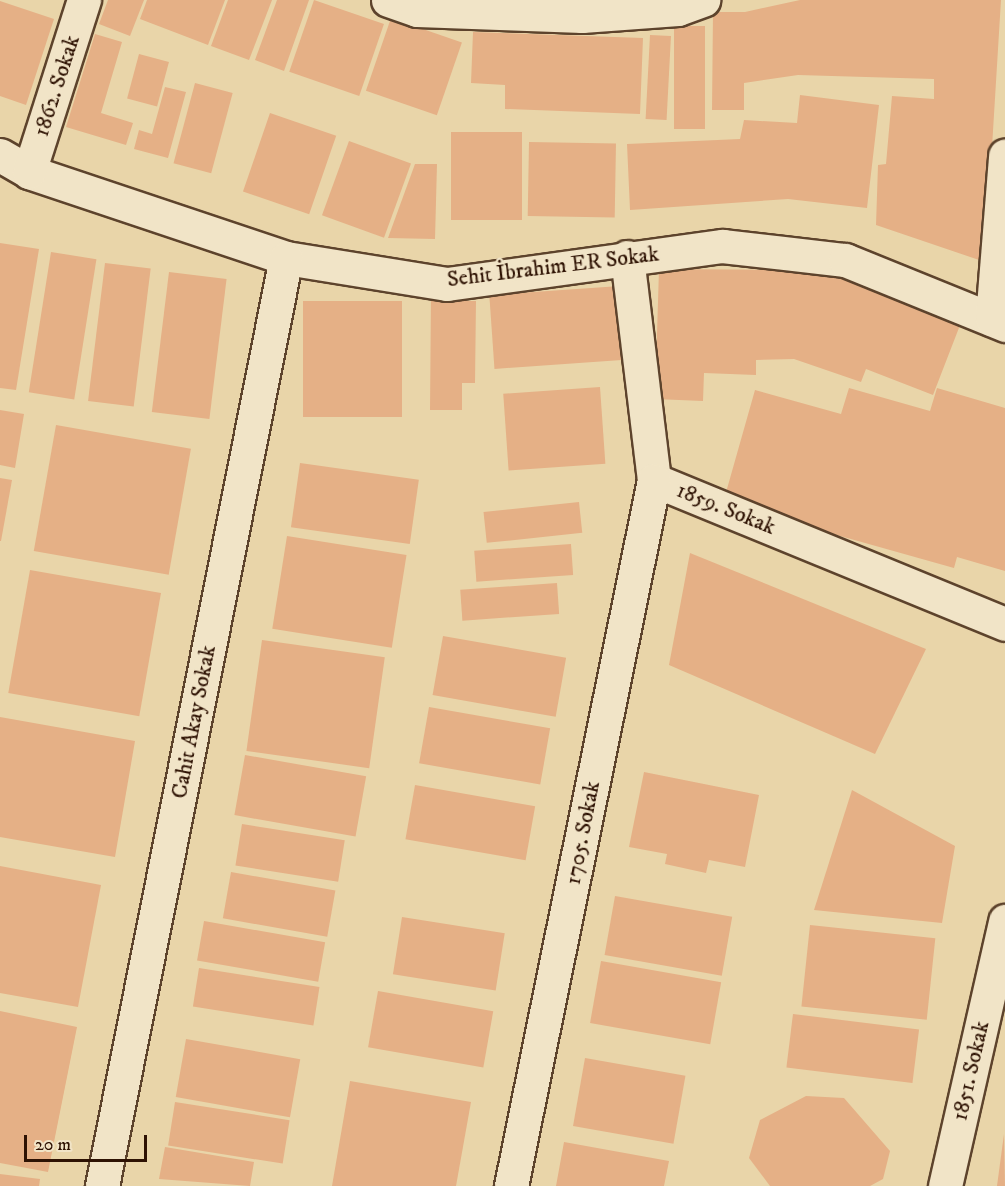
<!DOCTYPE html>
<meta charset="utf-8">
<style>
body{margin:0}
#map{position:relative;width:1005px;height:1186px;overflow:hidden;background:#e9d5a9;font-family:"IM FELL DW Pica",serif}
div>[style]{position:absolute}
.building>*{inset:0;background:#e5b086;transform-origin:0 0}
.roads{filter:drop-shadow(2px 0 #5d432c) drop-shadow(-2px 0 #5d432c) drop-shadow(0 2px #5d432c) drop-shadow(0 -2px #5d432c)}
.street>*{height:33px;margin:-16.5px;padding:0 16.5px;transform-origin:16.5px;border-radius:16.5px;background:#f1e4c7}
span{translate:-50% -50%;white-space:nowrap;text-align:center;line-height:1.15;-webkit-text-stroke:4.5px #f1e4c7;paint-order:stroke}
.street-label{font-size:22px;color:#2e1203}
.scale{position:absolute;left:24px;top:1135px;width:123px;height:27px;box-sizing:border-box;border:3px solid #2e1203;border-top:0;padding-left:8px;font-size:18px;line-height:21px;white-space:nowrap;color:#2e1203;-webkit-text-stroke:4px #f1e4c7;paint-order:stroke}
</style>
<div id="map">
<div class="building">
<i style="clip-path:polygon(108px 0,144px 0,130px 36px,99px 24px)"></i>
<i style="clip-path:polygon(147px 0,225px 0,208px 45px,140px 19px)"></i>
<i style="clip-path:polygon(228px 0,272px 0,249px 60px,211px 46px)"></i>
<i style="clip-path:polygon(277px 0,309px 0,284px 71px,255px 60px)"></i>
<i style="left:314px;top:0;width:74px;height:76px;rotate:19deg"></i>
<i style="clip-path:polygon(800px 0,1001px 0,985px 262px,876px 225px,878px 165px,886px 164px,892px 96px,934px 99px,934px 79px,798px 75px,744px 83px,744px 110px,712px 110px,713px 12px,745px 12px)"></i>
<i style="clip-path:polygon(0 1px,54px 19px,26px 105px,0 96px)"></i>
<i style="left:391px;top:18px;width:75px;height:77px;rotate:19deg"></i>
<i style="left:674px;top:26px;width:31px;height:103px"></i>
<i style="clip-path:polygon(473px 32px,643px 38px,640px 114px,505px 109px,505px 85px,471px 83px)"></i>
<i style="clip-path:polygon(95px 34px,122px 42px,101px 113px,133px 123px,126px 145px,66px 127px)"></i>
<i style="left:650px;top:35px;width:21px;height:84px;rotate:3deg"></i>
<i style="left:139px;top:54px;width:31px;height:46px;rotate:15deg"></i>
<i style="left:195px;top:83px;width:39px;height:83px;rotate:15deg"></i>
<i style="clip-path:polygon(165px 87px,186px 92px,168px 158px,134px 149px,139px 130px,152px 134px)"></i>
<i style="clip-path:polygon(800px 95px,879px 105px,867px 208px,788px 199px,630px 210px,627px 144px,740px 139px,744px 120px,797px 123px)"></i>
<i style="left:270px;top:113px;width:70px;height:83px;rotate:19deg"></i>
<i style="left:451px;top:132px;width:71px;height:88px"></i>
<i style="left:349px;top:141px;width:66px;height:79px;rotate:20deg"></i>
<i style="left:529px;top:142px;width:87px;height:74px;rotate:1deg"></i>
<i style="clip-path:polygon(415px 164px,437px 164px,435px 239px,388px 238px)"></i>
<i style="clip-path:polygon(0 243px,39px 249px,16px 390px,0 388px)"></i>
<i style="left:51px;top:252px;width:46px;height:142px;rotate:9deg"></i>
<i style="left:105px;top:263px;width:46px;height:139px;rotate:7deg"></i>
<i style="clip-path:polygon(659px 269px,825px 270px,962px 320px,933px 395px,866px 369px,861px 382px,794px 359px,756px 360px,756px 375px,704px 373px,703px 401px,655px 399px)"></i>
<i style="left:169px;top:272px;width:58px;height:141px;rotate:7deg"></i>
<i style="left:620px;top:286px;width:74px;height:131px;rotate:86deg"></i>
<i style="clip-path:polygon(431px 292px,462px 293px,462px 301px,476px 301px,475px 383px,462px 383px,462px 410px,430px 410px)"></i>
<i style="left:303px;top:301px;width:99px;height:116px"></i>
<i style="left:600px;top:387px;width:77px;height:97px;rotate:86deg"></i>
<i style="clip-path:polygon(849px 388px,930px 411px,937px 388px,1005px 408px,1005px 571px,957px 557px,954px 568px,723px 503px,755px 390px,841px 414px)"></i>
<i style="clip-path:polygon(0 410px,24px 414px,15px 468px,0 465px)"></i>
<i style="left:56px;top:425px;width:137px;height:128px;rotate:10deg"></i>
<i style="left:300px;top:463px;width:120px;height:65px;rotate:8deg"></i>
<i style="clip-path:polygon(0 478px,12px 480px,1px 541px,0 541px)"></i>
<i style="left:579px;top:502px;width:31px;height:96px;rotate:84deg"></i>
<i style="left:287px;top:536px;width:121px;height:94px;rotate:9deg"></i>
<i style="left:571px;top:544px;width:31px;height:97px;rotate:86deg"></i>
<i style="clip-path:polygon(690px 553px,926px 649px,875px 754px,669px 665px)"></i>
<i style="left:30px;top:570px;width:133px;height:125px;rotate:10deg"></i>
<i style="left:557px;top:583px;width:31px;height:97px;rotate:86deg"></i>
<i style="left:443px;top:636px;width:125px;height:60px;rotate:10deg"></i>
<i style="left:262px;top:640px;width:124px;height:112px;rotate:8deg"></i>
<i style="left:429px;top:707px;width:123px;height:57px;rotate:10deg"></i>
<i style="clip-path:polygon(0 717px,135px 741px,115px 857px,0 837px)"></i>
<i style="left:245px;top:755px;width:123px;height:61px;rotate:10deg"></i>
<i style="clip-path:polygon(644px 772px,759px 795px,745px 867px,709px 860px,706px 873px,665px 864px,667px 854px,629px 847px)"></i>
<i style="left:415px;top:785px;width:122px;height:55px;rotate:10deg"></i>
<i style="clip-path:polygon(852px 790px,955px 846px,942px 923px,814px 910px)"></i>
<i style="left:242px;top:824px;width:104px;height:42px;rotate:9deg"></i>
<i style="clip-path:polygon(0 866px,101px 885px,78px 1007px,0 993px)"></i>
<i style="left:231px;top:872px;width:106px;height:47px;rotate:10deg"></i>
<i style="left:615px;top:896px;width:119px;height:60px;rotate:10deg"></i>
<i style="left:402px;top:917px;width:104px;height:58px;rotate:9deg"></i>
<i style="left:204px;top:921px;width:123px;height:40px;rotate:10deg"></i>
<i style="left:810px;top:925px;width:126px;height:82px;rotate:6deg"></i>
<i style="left:601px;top:961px;width:122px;height:63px;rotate:10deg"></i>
<i style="left:199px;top:968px;width:122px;height:39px;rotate:9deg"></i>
<i style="left:378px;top:991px;width:117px;height:57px;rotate:10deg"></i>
<i style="clip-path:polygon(0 1011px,77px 1027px,48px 1172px,0 1163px)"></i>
<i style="left:793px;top:1014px;width:127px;height:54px;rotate:7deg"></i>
<i style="left:186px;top:1039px;width:116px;height:59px;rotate:10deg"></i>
<i style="left:585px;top:1058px;width:102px;height:69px;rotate:10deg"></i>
<i style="clip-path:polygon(350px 1081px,471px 1102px,456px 1186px,332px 1186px)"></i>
<i style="clip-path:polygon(806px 1096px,844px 1098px,890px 1151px,883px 1179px,870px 1186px,770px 1186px,749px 1158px,760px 1120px)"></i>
<i style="left:175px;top:1102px;width:116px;height:44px;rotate:9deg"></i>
<i style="clip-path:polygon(1004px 1134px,1005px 1186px,997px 1186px)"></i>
<i style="clip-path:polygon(564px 1142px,669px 1161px,664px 1186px,556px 1186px)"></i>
<i style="clip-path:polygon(165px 1147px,254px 1162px,250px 1186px,159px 1179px)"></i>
<i style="clip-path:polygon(0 1174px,40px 1179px,39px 1186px,0 1186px)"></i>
</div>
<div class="roads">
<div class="street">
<i style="left:388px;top:0;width:31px;rotate:19deg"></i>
<i style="left:417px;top:10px;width:165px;rotate:2.1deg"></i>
<i style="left:582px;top:16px;width:96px;rotate:-4.2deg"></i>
<i style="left:678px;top:9px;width:27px;rotate:-20deg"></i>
<i style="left:0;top:155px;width:34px;rotate:30deg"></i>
<i style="left:29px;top:172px;width:271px;rotate:18.5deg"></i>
<i style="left:286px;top:258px;width:163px;rotate:9.2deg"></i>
<i style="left:447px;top:284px;width:278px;rotate:-7.9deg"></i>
<i style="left:722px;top:246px;width:124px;rotate:6.5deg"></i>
<i style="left:845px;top:260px;width:173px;rotate:22.1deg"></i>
<i style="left:29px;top:172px;width:181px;rotate:-72.3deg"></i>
<i style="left:627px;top:257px;width:225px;rotate:83.1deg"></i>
<i style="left:654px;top:480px;width:379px;rotate:22.3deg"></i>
<i style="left:992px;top:319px;width:164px;rotate:-85.4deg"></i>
<i style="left:102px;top:1186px;width:946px;rotate:-78.79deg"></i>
<i style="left:511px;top:1186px;width:720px;rotate:-78.55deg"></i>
<i style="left:945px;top:1186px;width:272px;rotate:-77.2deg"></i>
</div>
</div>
<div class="street-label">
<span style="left:57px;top:86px;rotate:-72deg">1862. Sokak</span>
<span style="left:553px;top:267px;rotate:-7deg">Sehit İbrahim ER Sokak</span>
<span style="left:726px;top:509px;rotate:22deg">1859. Sokak</span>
<span style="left:194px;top:722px;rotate:-79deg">Cahit Akay Sokak</span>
<span style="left:583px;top:833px;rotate:-79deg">1705. Sokak</span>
<span style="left:971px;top:1071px;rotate:-77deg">1851. Sokak</span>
</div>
<div class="scale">20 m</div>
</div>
